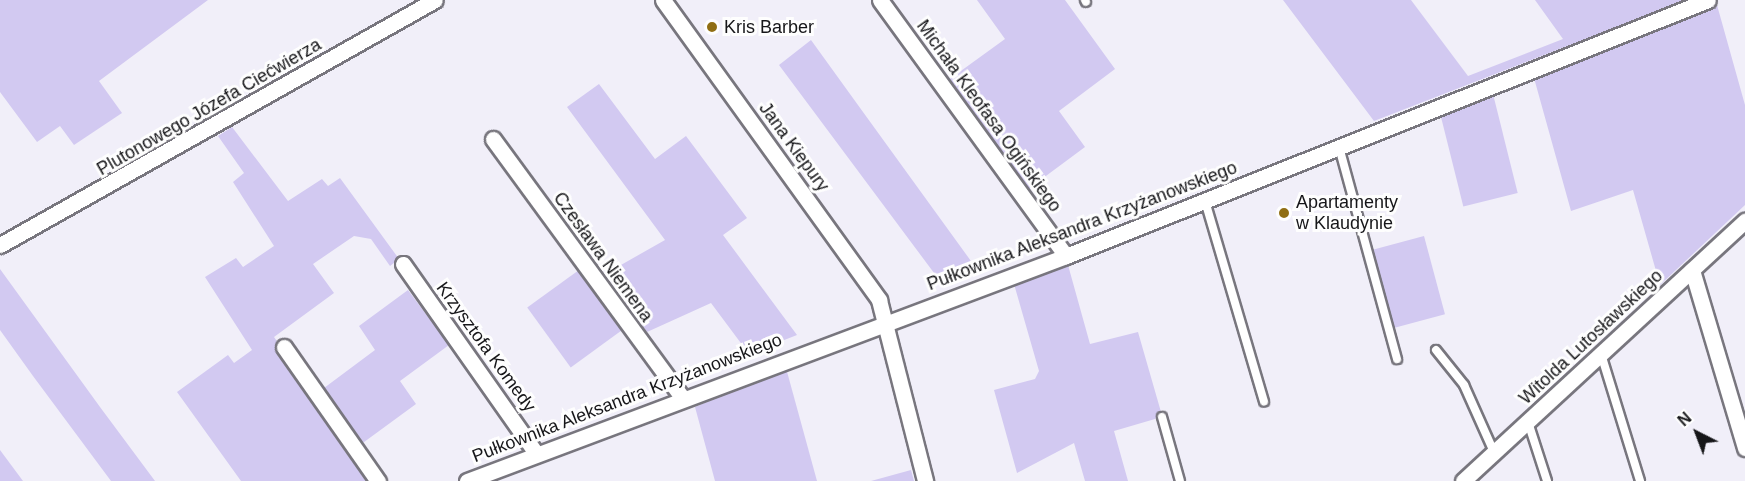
<!DOCTYPE html>
<meta charset="utf-8">
<style>
body{margin:0}
#map{position:relative;width:1745px;height:481px;overflow:hidden;background:#f1eff9;font-family:Arial,sans-serif}
div>[style]{position:absolute}
.green>*{inset:0;background:#d2c9f1;transform-origin:0 0}
.roads{filter:drop-shadow(2px 0 #78767e) drop-shadow(-2px 0 #78767e) drop-shadow(0 2px #78767e) drop-shadow(0 -2px #78767e)}
.service>*{height:8px;margin:-4px;padding:0 4px;transform-origin:4px;border-radius:4px;background:#fff}
.minor>*{height:15px;margin:-7.5px;padding:0 7.5px;transform-origin:7.5px;border-radius:7.5px;background:#fff}
.dots>*{width:16px;height:16px;translate:-50% -50%;box-sizing:border-box;border:3px solid #fefefe;border-radius:50%}
span{translate:-50% -50%;white-space:nowrap;text-align:center;line-height:1.15;-webkit-text-stroke:6px #fefefe;paint-order:stroke}
.poi-label{font-size:18px;color:#161619}
.left{translate:0 -50%;text-align:left}
.street-label{font-size:18px;color:#161619}
.north{position:absolute;left:1667px;top:403px;width:60px;height:60px;-webkit-text-stroke:4px #fefefe;paint-order:stroke;rotate:318deg;font-size:16px;font-weight:700;line-height:24px;text-align:center;color:#161619}
.north::after{content:'';display:block;margin:auto;width:21px;height:27px;background:#161619;clip-path:polygon(50% 0,100% 100%,50% 72%,0 100%)}
</style>
<div id="map">
<div class="green">
<i style="clip-path:polygon(0 0,208px 0,99px 81px,122px 113px,74px 145px,60px 126px,37px 142px,0 92px)"></i>
<i style="clip-path:polygon(977px 0,1065px 0,1115px 69px,1059px 111px,1085px 147px,1027px 190px,947px 81px,1005px 39px)"></i>
<i style="clip-path:polygon(1283px 0,1411px 0,1468px 76px,1563px 39px,1535px 0,1686px 0,1374px 121px)"></i>
<i style="clip-path:polygon(1717px 5px,1745px 105px,1745px 205px,1660px 285px,1633px 190px,1571px 211px,1534px 78px)"></i>
<i style="clip-path:polygon(811px 40px,863px 112px,976px 268px,940px 281px,779px 65px)"></i>
<i style="clip-path:polygon(599px 84px,655px 159px,686px 136px,747px 218px,723px 235px,797px 335px,749px 354px,711px 303px,647px 332px,605px 274px,665px 240px,567px 107px)"></i>
<i style="left:1493px;top:94px;width:102px;height:56px;rotate:76deg"></i>
<i style="clip-path:polygon(232px 127px,288px 201px,322px 179px,328px 186px,340px 178px,399px 259px,390px 266px,371px 239px,354px 236px,313px 264px,334px 293px,274px 337px,373px 481px,241px 481px,177px 392px,228px 355px,234px 363px,252px 350px,205px 277px,236px 258px,243px 267px,274px 246px,233px 182px,244px 173px,218px 136px)"></i>
<i style="left:1424px;top:236px;width:81px;height:53px;rotate:75deg"></i>
<i style="clip-path:polygon(1068px 265px,1090px 344px,1138px 332px,1161px 412px,1155px 419px,1114px 431px,1128px 481px,1085px 481px,1074px 443px,1017px 473px,994px 390px,1035px 379px,1039px 371px,1014px 284px)"></i>
<i style="clip-path:polygon(0 269px,100px 407px,155px 481px,111px 481px,33px 376px,0 330px)"></i>
<i style="left:579px;top:270px;width:74px;height:64px;rotate:54deg"></i>
<i style="clip-path:polygon(408px 290px,449px 345px,400px 381px,416px 404px,360px 445px,320px 391px,375px 350px,359px 326px)"></i>
<i style="clip-path:polygon(786px 368px,817px 481px,715px 481px,695px 407px)"></i>
<i style="clip-path:polygon(0 450px,23px 481px,0 481px)"></i>
<i style="clip-path:polygon(911px 470px,914px 481px,871px 481px)"></i>
</div>
<div class="roads">
<div class="service">
<i style="left:1085px;top:0;width:2px;rotate:63deg"></i>
<i style="left:1339px;top:147px;width:220px;rotate:74.7deg"></i>
<i style="left:1205px;top:201px;width:209px;rotate:73.6deg"></i>
<i style="left:1436px;top:350px;width:45px;rotate:51.3deg"></i>
<i style="left:1464px;top:385px;width:73px;rotate:65.9deg"></i>
<i style="left:1601px;top:354px;width:133px;rotate:72.9deg"></i>
<i style="left:1162px;top:417px;width:66px;rotate:74.3deg"></i>
<i style="left:1528px;top:422px;width:62px;rotate:72.1deg"></i>
</div>
<div class="minor">
<i style="left:663px;top:0;width:370px;rotate:54.2deg"></i>
<i style="left:879px;top:300px;width:187px;rotate:75.7deg"></i>
<i style="left:880px;top:0;width:316px;rotate:54deg"></i>
<i style="left:493px;top:139px;width:320px;rotate:53.8deg"></i>
<i style="left:0;top:245px;width:499px;rotate:-29.4deg"></i>
<i style="left:403px;top:264px;width:231px;rotate:54.9deg"></i>
<i style="left:1692px;top:270px;width:186px;rotate:73.4deg"></i>
<i style="left:284px;top:347px;width:164px;rotate:55deg"></i>
<i style="left:467px;top:481px;width:640px;rotate:-20.59deg"></i>
<i style="left:1066px;top:256px;width:691px;rotate:-21.74deg"></i>
<i style="left:1463px;top:481px;width:384px;rotate:-42.7deg"></i>
</div>
</div>
<div class="dots">
<i style="left:712px;top:27px;background:#906e13"></i>
<i style="left:1284px;top:213px;background:#906e13"></i>
</div>
<div class="poi-label">
<span class="left" style="left:724px;top:27px">Kris Barber</span>
<span class="left" style="left:1296px;top:213px">Apartamenty<br>w Klaudynie</span>
</div>
<div class="street-label">
<span style="left:209px;top:107px;rotate:-30deg">Plutonowego Józefa Ciećwierza</span>
<span style="left:989px;top:116px;rotate:54deg">Michała Kleofasa Ogińskiego</span>
<span style="left:794px;top:147px;rotate:54deg">Jana Kiepury</span>
<span style="left:1082px;top:226px;rotate:-21deg">Pułkownika Aleksandra Krzyżanowskiego</span>
<span style="left:603px;top:257px;rotate:54deg">Czesława Niemena</span>
<span style="left:1591px;top:337px;rotate:-43deg">Witolda Lutosławskiego</span>
<span style="left:486px;top:347px;rotate:54deg">Krzysztofa Komedy</span>
<span style="left:627px;top:398px;rotate:-21deg">Pułkownika Aleksandra Krzyżanowskiego</span>
</div>
<div class="north">N</div>
</div>
